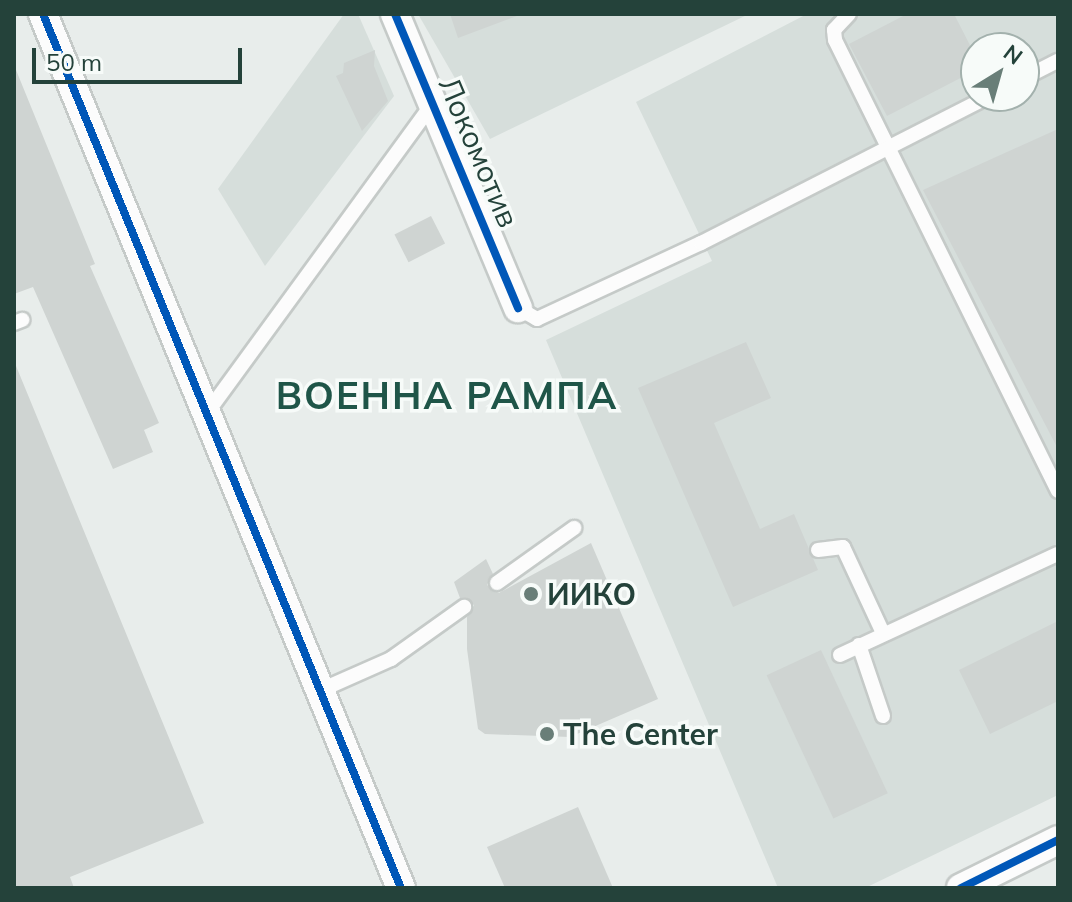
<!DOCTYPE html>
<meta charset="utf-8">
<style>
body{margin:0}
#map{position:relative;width:1072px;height:902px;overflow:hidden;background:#e8edeb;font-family:Mulish,sans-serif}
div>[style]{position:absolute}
.built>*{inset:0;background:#d6dedb}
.building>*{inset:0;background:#cfd4d2;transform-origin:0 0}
.roads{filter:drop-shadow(2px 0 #c5cac8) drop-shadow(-2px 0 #c5cac8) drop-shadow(0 2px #c5cac8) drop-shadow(0 -2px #c5cac8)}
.lane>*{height:14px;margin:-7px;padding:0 7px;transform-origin:7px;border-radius:7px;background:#fcfcfc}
.street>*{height:28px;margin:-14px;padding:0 14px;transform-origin:14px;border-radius:14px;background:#fcfcfc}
.cycleway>*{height:8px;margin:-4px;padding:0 4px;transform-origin:4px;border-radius:4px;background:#0057b8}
.dots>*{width:22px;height:22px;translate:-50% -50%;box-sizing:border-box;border:4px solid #f7fbf9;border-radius:50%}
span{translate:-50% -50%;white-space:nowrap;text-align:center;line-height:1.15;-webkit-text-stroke:7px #f7fbf9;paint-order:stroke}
.street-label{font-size:30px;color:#24423a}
.poi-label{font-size:30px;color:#24423a;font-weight:700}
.left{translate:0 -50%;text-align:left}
.district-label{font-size:38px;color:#1f5548;font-weight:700;letter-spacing:2px}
.frame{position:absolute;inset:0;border:16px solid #24423a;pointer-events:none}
.north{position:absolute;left:960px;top:32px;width:80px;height:80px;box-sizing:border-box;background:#f7fbf9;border:2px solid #a3b1ad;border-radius:50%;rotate:37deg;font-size:22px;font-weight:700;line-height:32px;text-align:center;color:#24423a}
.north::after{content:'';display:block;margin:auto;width:28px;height:36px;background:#697e78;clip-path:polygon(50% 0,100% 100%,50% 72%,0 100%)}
.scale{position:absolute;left:32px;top:48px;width:210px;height:36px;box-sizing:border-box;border:4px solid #24423a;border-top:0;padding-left:10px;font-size:24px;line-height:28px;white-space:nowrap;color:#24423a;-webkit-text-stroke:6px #f7fbf9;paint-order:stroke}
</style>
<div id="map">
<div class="built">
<i style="clip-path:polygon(344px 14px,358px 14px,394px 96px,265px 266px,218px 189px)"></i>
<i style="clip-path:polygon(418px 14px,749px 14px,490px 139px)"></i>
<i style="clip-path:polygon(evenodd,807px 14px,1058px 14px,1058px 795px,865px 888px,778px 888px,546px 340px,712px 261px,636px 102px,807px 14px,976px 48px,1024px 48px,1024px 96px,976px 96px,976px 48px)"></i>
</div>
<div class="building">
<i style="clip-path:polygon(450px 14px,517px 14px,517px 16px,458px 38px)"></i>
<i style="clip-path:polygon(907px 14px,954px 14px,976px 57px,976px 70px,887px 116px,849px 44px)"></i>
<i style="clip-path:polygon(375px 50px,374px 66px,388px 101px,362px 131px,336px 76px,343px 73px,344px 63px)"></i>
<i style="clip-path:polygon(14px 65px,95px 264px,90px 266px,159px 423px,144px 430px,153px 452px,113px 469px,33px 287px,14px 294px)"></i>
<i style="clip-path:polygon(1058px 129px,1058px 449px,923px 190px)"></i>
<i style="left:431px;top:216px;width:31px;height:41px;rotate:63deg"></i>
<i style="clip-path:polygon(746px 342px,771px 398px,714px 423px,760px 529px,794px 514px,818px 570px,733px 607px,638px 388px)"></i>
<i style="clip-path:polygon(14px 361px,204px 823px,70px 877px,74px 888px,14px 888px)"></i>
<i style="clip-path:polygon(591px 543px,658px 699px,570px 737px,485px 734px,478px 729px,467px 649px,467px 617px,474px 605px,460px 598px,454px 582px,486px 559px,493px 574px,487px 585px,499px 593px)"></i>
<i style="clip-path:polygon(1058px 621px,1058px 701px,990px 734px,959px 670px)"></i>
<i style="left:821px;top:650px;width:158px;height:60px;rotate:65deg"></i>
<i style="clip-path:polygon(578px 807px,613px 888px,505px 888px,487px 847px)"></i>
</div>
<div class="roads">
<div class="lane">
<i style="left:849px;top:14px;width:22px;rotate:133deg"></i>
<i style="left:834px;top:30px;width:10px;rotate:84deg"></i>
<i style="left:835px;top:40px;width:503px;rotate:63.69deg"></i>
<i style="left:1024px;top:78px;width:38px;rotate:-27deg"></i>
<i style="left:518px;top:308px;width:22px;rotate:30deg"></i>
<i style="left:537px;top:319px;width:181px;rotate:-24.9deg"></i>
<i style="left:701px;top:243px;width:324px;rotate:-27deg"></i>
<i style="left:14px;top:323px;width:9px;rotate:-21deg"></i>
<i style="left:207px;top:413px;width:382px;rotate:-53.9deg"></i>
<i style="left:818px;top:550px;width:25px;rotate:-7deg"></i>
<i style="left:843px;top:547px;width:95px;rotate:65.1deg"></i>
<i style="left:497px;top:583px;width:95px;rotate:-35.5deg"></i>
<i style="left:859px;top:645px;width:75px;rotate:71.3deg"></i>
<i style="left:840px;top:655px;width:240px;rotate:-24.9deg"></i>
<i style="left:321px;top:690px;width:77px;rotate:-23.9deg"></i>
<i style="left:391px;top:659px;width:90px;rotate:-35.5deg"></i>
</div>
<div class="street">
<i style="left:43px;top:14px;width:944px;rotate:67.73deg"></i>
<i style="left:395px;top:14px;width:319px;rotate:67.3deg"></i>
<i style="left:961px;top:888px;width:108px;rotate:-26.3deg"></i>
</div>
</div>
<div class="cycleway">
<i style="left:43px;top:14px;width:944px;rotate:67.73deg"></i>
<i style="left:395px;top:14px;width:319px;rotate:67.3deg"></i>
<i style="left:961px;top:888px;width:108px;rotate:-26.3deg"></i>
</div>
<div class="dots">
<i style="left:531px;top:594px;background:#697e78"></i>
<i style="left:547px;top:734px;background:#697e78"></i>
</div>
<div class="street-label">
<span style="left:479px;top:152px;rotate:67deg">Локомотив</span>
</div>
<div class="poi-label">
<span class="left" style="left:547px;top:594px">ИИКО</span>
<span class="left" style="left:563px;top:734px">The Center</span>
</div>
<div class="district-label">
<span style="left:447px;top:396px">ВОЕННА РАМПА</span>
</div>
<div class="frame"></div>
<div class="north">N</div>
<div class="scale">50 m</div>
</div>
